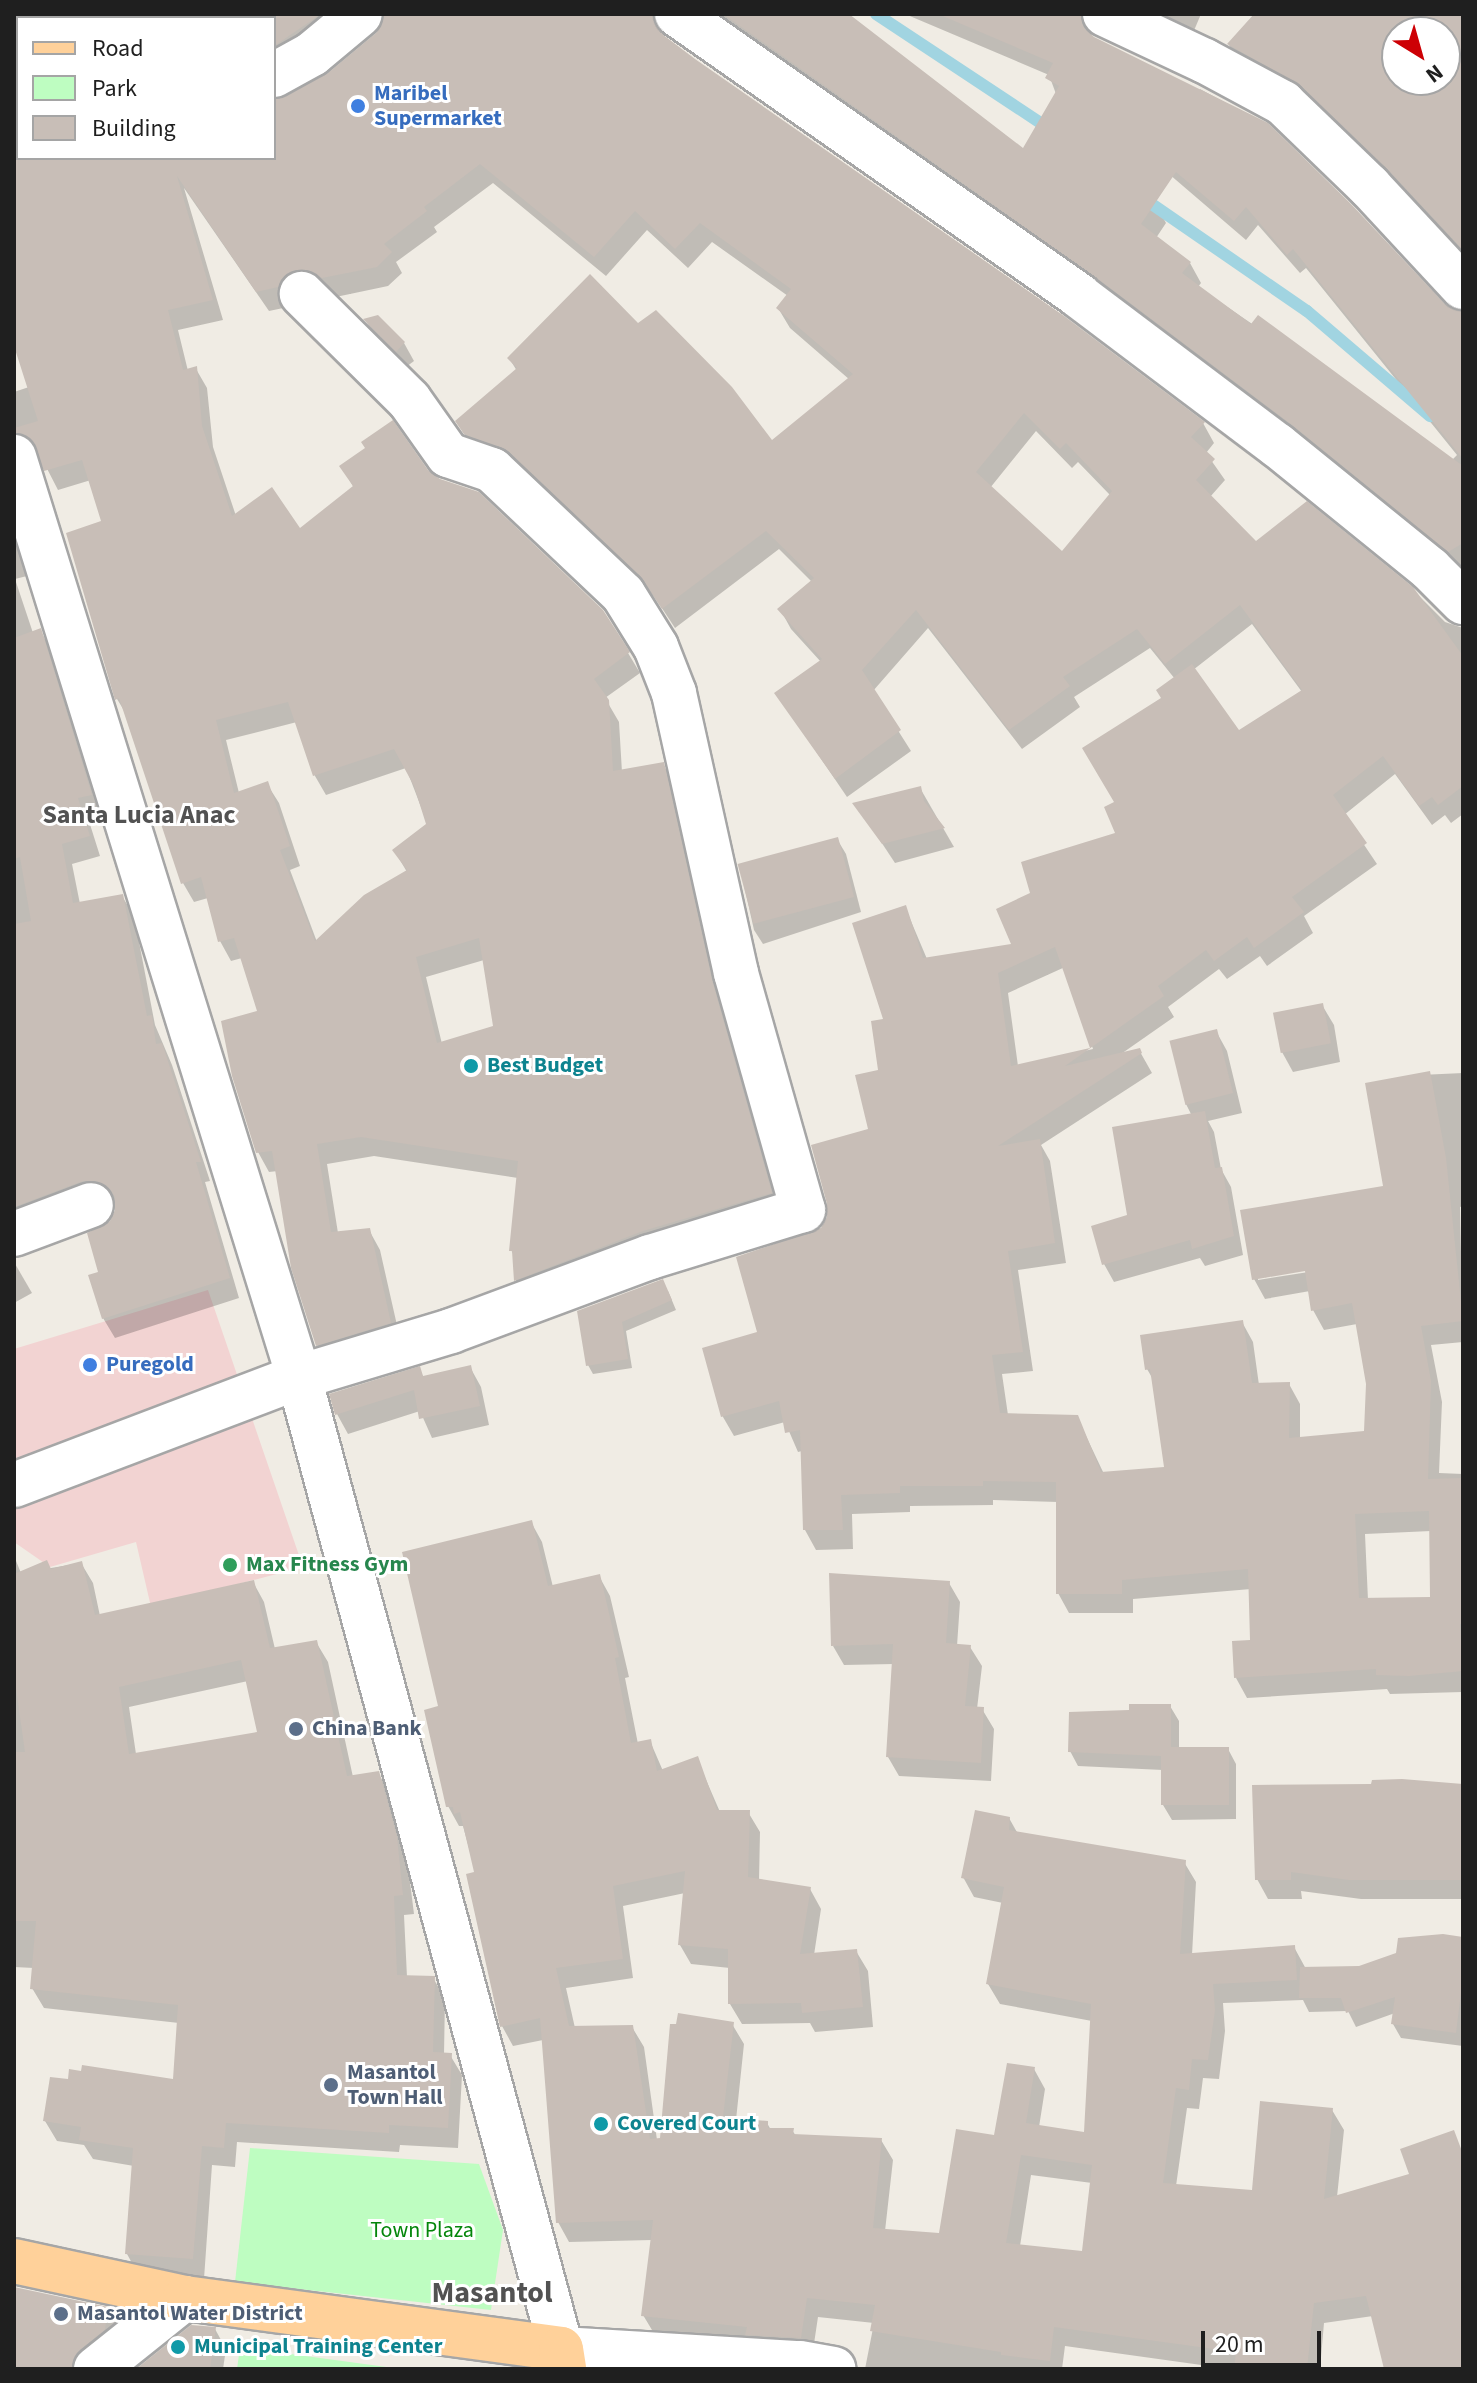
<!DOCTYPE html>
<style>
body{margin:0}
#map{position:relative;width:1477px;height:2383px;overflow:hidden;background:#f0ece4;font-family:"Source Sans 3",sans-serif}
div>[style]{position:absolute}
.commercial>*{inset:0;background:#f2d3d2}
.park>*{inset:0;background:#befdc1}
.shadow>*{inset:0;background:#0003}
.stream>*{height:12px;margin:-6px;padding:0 6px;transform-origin:6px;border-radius:6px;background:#a1d4e1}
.building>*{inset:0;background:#c8beb7;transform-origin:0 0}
.roads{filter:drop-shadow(2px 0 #a6a6a6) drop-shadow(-2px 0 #a6a6a6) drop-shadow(0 2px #a6a6a6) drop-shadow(0 -2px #a6a6a6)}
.minor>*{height:44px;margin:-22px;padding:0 22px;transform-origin:22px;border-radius:22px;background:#fff}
.major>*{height:44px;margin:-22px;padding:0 22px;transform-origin:22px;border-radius:22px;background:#ffd19a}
.dots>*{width:22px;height:22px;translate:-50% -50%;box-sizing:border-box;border:4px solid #fff;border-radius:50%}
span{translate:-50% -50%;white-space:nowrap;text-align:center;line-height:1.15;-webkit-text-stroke:6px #fff;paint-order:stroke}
.shop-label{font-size:22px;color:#366cbe;font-weight:700}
.left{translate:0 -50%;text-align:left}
.culture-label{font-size:22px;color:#0d838f;font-weight:700}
.leisure-label{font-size:22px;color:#27864d;font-weight:700}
.service-label{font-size:22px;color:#4e5e75;font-weight:700}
.park-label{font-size:22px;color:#04860b}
.quarter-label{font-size:26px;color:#525252;font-weight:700}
.district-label{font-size:30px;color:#525252;font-weight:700}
.frame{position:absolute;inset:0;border:16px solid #1f1f1f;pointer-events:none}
.legend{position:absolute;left:16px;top:16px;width:260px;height:144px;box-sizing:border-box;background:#fff;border:2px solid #a5a5a5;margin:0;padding:10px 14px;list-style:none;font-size:24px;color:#1f1f1f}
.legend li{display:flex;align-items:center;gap:16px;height:40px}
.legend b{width:40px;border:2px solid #a5a5a5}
.north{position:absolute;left:1381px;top:16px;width:80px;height:80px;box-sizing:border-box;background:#fff;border:2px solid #a5a5a5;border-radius:50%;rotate:143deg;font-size:22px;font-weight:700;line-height:32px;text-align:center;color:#1f1f1f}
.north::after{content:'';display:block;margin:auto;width:28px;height:36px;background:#cd0005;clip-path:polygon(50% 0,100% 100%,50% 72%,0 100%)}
.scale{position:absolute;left:1201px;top:2331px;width:120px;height:36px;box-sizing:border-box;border:4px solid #1f1f1f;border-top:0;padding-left:10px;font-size:24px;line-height:28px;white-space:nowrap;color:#1f1f1f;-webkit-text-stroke:6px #fff;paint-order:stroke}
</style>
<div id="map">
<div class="commercial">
<i style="clip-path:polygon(208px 1290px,303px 1567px,151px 1607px,136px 1542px,50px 1567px,14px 1542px,14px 1349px)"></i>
</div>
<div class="park">
<i style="clip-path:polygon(250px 2148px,479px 2164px,503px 2230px,491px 2310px,235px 2282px)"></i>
<i style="clip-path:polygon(240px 2347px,401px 2369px,237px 2369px)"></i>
</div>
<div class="shadow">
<i style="clip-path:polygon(14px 14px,356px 14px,274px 73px,274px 18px,18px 18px,18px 89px,14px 91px)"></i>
<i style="clip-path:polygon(evenodd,386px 14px,674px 14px,668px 19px,663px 37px,1203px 423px,1214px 443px,1206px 453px,1225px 480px,1210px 497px,1256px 544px,1412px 589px,1445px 622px,1463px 628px,1463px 814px,1451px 823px,1445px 815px,1432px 825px,1395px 774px,1344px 815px,1377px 864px,1304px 916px,1313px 933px,1267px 966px,1260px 956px,1227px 979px,1219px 969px,1168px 1007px,1174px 1017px,1121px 1054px,1139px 1050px,1152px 1073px,1041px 1145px,1050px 1161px,1066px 1263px,1018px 1270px,1033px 1371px,1002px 1374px,1008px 1415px,1077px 1417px,1104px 1474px,1167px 1469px,1154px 1381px,1147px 1369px,1242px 1322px,1253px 1342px,1259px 1385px,1289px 1384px,1300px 1404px,1300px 1439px,1366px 1433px,1368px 1384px,1357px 1324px,1324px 1330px,1313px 1310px,1310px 1291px,1265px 1299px,1254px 1279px,1385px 1187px,1420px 1075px,1463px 1073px,1463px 1206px,1460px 1207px,1463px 1342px,1431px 1345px,1442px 1402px,1439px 1473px,1463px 1474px,1463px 1692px,1390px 1694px,1387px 1689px,1247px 1698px,1236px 1678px,1252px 1642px,1251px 1589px,1133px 1599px,1133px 1613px,1069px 1613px,1058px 1593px,1058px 1502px,993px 1500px,993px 1505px,910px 1506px,910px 1512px,852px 1514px,853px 1549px,816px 1550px,805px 1530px,802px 1451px,798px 1452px,785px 1422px,734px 1436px,723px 1417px,705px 1349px,759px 1334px,822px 1229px,870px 1130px,905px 907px,927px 959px,1014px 946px,1033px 894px,1118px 835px,1117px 803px,1175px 679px,1150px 648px,1074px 697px,1080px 707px,1022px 749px,928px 628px,873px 691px,911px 751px,847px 797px,777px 694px,821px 662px,791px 629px,780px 609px,812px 582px,779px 549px,675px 628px,654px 596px,523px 471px,469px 442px,457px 422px,517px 371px,509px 358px,637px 326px,771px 442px,850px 380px,790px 328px,778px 308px,788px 296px,712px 242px,688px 268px,647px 230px,606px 276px,493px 183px,434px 227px,437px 232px,396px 262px,402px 273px,388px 286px,269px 311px,184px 188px,223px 320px,178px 330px,188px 371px,196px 369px,207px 388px,213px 447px,236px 516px,300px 530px,354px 488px,342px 467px,427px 472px,628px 653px,640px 673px,605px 698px,619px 722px,622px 772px,663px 764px,674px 784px,782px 1213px,527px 1300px,516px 1281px,515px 1257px,511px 1250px,518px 1178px,374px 1156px,327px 1164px,338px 1233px,369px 1230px,380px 1250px,401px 1343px,329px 1365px,317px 1345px,278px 1171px,269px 1172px,258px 1152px,260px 1012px,242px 958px,231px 961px,220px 941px,208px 898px,194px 902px,183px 883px,128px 717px,117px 699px,104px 523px,91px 480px,58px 490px,41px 457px,32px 452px,14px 455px,14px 392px,29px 387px,14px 339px,14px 120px,18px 120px,18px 158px,274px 158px,274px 102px,325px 78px,378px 34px,386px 14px,1036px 431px,1072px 468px,1078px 462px,1110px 495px,1062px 554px,990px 488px,1036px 431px,386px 14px,1252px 624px,1302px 692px,1238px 733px,1193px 670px,1252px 624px,386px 14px,297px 722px,315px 776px,326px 795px,406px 768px,428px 825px,394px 850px,407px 872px,317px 942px,290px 870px,300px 866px,279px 803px,267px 784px,239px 793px,226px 740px,297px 722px,386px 14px,484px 960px,496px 1027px,442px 1044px,426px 977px,484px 960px,386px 14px,1065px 967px,1093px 1049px,1018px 1066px,1008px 993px,1065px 967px,386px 14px,1314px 1267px,1315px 1271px,1258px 1280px,1258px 1276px,1314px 1267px,386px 14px,1431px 1531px,1432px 1599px,1368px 1600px,1365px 1534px,1431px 1531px)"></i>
<i style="clip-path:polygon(706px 14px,846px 14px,1023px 151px,1056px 94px,1049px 75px,905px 14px,1101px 14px,1093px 25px,1091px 36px,1155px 203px,1166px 223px,1156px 238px,1190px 263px,1201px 283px,1198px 287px,1452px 460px,1457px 455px,1306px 268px,1300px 273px,1258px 225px,1246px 240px,1169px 174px,1157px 154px,1200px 89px,1267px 125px,1444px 306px,1463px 313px,1463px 573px)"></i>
<i style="clip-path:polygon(1129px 14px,1201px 14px,1190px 40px)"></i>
<i style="clip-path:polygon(evenodd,1256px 14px,1463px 14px,1463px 255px,1241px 64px,1229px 45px,1256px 14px,1397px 32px,1445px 32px,1445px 80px,1397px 80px,1397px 32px)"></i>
<i style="clip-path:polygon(366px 321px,404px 343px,414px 361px,406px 367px,376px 337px)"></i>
<i style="clip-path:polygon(14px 537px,27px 576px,15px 579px,33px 633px,40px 630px,51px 650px,102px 815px,88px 818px,100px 856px,72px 864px,80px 904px,122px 896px,134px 916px,155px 1025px,172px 1065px,210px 1181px,205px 1182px,239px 1298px,115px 1338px,103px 1318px,101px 1273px,117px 1204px,107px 1200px,14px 1234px)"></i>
<i style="clip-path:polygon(920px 788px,954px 847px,895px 863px,856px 804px)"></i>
<i style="clip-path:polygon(837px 839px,846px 854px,861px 912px,763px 944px,754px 930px,741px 872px)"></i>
<i style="clip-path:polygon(1322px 1005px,1334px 1025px,1340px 1062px,1293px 1072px,1282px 1052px)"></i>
<i style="clip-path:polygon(1216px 1031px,1227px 1051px,1242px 1113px,1208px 1121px,1214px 1132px,1221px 1169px,1231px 1187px,1243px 1255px,1205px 1266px,1200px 1258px,1114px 1282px,1104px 1264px,1192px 1116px,1186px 1104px)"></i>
<i style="clip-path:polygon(14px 1262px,32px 1293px,14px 1303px)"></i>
<i style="clip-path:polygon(668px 1291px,676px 1310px,626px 1331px,632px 1368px,593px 1374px,588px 1365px,579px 1312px)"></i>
<i style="clip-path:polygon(470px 1367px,481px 1387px,489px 1425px,432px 1438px,420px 1411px,348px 1434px,337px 1414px,419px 1369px,424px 1378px)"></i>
<i style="clip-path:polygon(evenodd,531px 1522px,542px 1542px,553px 1587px,599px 1576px,610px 1596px,629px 1677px,625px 1678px,638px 1744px,650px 1741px,663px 1771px,697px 1759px,720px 1812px,748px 1812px,760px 1832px,759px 1881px,810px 1889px,821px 1909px,814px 1955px,856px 1951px,868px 1971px,873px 2027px,815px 2032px,810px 2023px,742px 2024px,730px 2004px,730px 1968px,691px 1964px,680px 1945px,685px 1893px,623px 1906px,633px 1978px,566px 1988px,575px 2028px,632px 2027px,644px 2047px,657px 2140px,662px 2140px,732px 2024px,744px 2044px,736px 2120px,767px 2123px,771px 2130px,792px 2130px,796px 2136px,881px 2140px,893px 2160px,885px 2231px,941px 2235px,1034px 2069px,1045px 2089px,1039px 2127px,1086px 2134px,1092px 2021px,1000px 2004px,988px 1984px,1003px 1903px,974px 1897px,963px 1877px,1009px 1818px,1018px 1834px,1184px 1862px,1196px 1882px,1192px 1955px,1294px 1947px,1306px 1969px,1359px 1968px,1463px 1939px,1463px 2046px,1401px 2038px,1393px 2024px,1395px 2013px,1356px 2027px,1348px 2011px,1309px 2012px,1303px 2000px,1223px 2003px,1225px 2031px,1219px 2079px,1203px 2078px,1199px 2109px,1187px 2108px,1176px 2186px,1254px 2192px,1332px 2110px,1344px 2130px,1337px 2197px,1463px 2163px,1463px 2369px,1386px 2369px,1373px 2316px,1324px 2323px,1320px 2369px,1230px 2369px,1065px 2346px,1062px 2369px,865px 2369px,874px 2323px,818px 2317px,812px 2357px,655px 2335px,643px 2315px,652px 2240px,569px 2242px,558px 2222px,543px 2040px,513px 2046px,502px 2026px,476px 1874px,463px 1826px,459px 1826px,448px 1806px,441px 1707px,531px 1522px,1031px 2175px,1092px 2183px,1084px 2253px,1020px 2246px,1031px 2175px)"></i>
<i style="clip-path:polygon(evenodd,14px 1556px,21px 1573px,81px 1563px,93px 1583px,100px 1616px,253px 1582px,264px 1602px,275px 1649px,316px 1642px,328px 1662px,353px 1777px,378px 1773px,390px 1793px,407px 1858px,414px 1914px,404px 1915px,407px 1977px,433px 1978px,445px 1998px,444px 2055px,450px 2055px,462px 2075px,458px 2148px,400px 2145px,399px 2152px,237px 2142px,235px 2167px,212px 2165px,204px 2279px,138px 2274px,127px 2254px,134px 2166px,93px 2159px,84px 2145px,57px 2141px,45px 2121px,175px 2081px,179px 2023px,44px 2008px,32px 1988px,34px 1968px,14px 1967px,14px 1556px,248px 1681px,259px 1734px,136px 1754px,129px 1707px,248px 1681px)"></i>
<i style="clip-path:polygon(949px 1583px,960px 1602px,957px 1646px,970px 1647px,982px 1666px,977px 1709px,982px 1709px,994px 1729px,991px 1781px,899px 1776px,888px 1757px,894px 1664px,844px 1665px,833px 1646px)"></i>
<i style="clip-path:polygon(1170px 1706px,1179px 1721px,1179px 1749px,1228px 1749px,1236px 1764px,1236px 1819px,1172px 1820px,1163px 1805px,1163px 1770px,1078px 1766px,1070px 1751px)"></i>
<i style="clip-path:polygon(1463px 1785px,1463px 1899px,1361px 1899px,1301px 1891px,1302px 1899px,1268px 1899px,1257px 1879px)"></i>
<i style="clip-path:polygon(14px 2288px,107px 2309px,119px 2329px,96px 2369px,14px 2369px)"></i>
<i style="clip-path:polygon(215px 2329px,226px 2349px,223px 2369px,139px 2369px)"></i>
</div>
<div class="stream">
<i style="left:876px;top:14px;width:210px;rotate:33.5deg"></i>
<i style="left:1143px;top:198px;width:199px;rotate:34.6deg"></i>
<i style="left:1307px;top:311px;width:162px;rotate:40.5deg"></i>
</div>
<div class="building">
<i style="clip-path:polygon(274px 14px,321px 14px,274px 46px)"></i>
<i style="clip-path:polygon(evenodd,384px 14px,652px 14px,662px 34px,695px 59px,1064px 316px,1205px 422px,1191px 437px,1215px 459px,1196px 480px,1256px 541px,1307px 501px,1413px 587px,1463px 656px,1463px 786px,1438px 805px,1432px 797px,1419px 806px,1383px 756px,1333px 795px,1367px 843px,1292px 897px,1304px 912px,1254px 948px,1247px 937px,1214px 961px,1206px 950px,1158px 986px,1164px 996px,1065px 1066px,1140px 1048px,1142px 1053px,998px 1146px,1040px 1139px,1055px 1243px,1008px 1251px,1023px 1352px,992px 1355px,1000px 1413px,1078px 1415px,1101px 1472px,1164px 1467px,1150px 1369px,1145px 1370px,1140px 1335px,1243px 1320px,1252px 1383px,1290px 1382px,1289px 1438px,1364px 1431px,1366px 1384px,1352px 1303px,1311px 1311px,1305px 1271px,1252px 1280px,1240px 1210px,1383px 1186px,1365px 1083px,1430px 1071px,1446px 1158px,1463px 1321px,1421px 1326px,1431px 1381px,1428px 1479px,1463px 1478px,1463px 1624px,1460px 1624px,1463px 1671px,1409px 1676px,1376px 1675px,1376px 1669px,1234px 1678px,1232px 1641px,1250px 1640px,1248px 1569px,1122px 1580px,1122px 1594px,1056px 1594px,1056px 1482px,983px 1481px,983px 1486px,900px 1486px,900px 1493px,841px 1495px,843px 1530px,803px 1530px,800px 1430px,785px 1433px,779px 1401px,721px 1417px,702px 1348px,757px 1332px,736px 1257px,821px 1228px,827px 1217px,827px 1204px,811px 1145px,868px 1129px,855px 1075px,878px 1070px,871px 1021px,883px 1019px,852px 923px,906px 905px,923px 958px,1011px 944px,996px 909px,1030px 893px,1021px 862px,1115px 833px,1104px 807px,1114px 802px,1082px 748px,1161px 698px,1156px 690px,1192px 664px,1239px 730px,1302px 690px,1240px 605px,1165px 664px,1137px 629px,1063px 677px,1070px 686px,1009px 730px,916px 610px,862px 670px,901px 730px,835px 779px,774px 693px,822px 659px,777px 609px,814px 578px,766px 531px,662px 609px,640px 576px,509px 452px,464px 434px,455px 421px,517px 368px,507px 358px,590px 274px,638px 323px,656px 310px,732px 387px,772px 440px,853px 374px,776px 308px,791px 289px,700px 223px,675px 249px,635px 211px,594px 257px,480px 164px,424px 207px,427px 211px,384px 244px,392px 252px,377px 267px,322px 278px,309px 270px,296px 270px,285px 276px,278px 287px,256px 292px,177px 176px,213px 300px,168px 310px,183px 370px,197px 366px,202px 426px,232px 516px,272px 487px,300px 528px,353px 486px,339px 466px,365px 448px,361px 442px,393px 420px,428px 470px,440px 479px,479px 492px,603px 610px,630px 652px,594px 679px,609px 700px,613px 771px,664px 762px,712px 980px,772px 1193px,643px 1231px,514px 1281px,512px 1251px,509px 1251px,518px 1161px,361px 1137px,317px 1144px,331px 1232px,370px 1228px,391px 1323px,316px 1346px,291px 1268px,272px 1151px,256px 1153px,232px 1076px,221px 1021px,257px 1011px,234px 938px,218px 942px,201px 877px,181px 884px,119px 698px,115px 700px,66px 533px,101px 521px,82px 460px,44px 471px,31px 439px,14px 433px,14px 428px,38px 421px,14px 346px,14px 158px,274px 158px,274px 100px,328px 73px,376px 33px,384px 14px,1024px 413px,1060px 449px,1066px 443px,1112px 491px,1062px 551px,976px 472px,1024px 413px,384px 14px,288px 702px,313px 776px,394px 749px,414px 786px,426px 824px,392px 850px,407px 870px,364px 895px,315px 941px,280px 850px,290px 846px,268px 781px,234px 793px,216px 720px,288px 702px,384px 14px,479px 938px,493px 1026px,437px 1043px,416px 957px,479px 938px,384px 14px,1055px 947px,1090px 1048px,1011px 1066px,998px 973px,1055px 947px,384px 14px,1429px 1511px,1430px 1597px,1359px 1598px,1355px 1514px,1429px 1511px)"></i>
<i style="clip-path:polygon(723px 14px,849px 14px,1023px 148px,1059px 86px,1045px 78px,1053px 63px,938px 14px,1080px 14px,1084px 28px,1094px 37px,1268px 123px,1351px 204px,1445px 304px,1463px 311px,1463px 459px,1293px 249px,1287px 255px,1246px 207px,1234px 221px,1176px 172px,1141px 224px,1191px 262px,1182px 273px,1251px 324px,1258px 315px,1463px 466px,1463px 543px,1448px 552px,1292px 425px,1094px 276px)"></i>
<i style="clip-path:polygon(evenodd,1254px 14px,1463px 14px,1463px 250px,1386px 168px,1300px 85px,1227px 44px,1254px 14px,1397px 32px,1445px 32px,1445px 80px,1397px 80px,1397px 32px)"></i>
<i style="clip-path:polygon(378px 315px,405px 342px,396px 352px,363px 319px)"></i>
<i style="clip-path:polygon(41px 628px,92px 795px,78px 798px,90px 836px,62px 844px,73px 903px,123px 894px,147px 1016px,152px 1015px,156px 1044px,162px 1043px,201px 1162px,196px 1162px,230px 1278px,102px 1319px,88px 1275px,98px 1272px,87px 1233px,110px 1221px,115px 1210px,115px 1197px,107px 1186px,96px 1181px,83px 1181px,14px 1207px,14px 924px,31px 921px,20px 857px,14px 859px,14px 638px)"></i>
<i style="clip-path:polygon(921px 786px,924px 801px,945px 828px,882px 844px,852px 803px)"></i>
<i style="left:838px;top:837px;width:62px;height:104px;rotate:75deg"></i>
<i style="left:1323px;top:1003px;width:41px;height:51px;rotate:79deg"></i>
<i style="left:1217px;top:1029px;width:66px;height:49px;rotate:76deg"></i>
<i style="clip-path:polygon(1205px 1111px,1215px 1168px,1222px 1167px,1234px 1236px,1192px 1249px,1190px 1240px,1102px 1265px,1091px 1226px,1127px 1215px,1112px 1127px)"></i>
<i style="clip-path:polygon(663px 1279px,672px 1300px,622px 1322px,628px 1359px,586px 1366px,577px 1311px)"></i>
<i style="clip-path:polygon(471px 1365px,480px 1406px,419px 1419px,414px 1390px,335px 1415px,329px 1394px,420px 1366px,423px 1376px)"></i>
<i style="clip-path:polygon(evenodd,532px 1520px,548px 1586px,600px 1574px,619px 1657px,615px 1658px,631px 1743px,651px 1739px,657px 1771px,698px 1756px,717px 1810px,750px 1810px,748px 1877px,811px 1887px,800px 1954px,857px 1949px,863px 2007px,802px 2013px,801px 2003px,728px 2004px,728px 1949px,678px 1945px,685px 1871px,613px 1886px,623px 1959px,556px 1968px,569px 2026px,633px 2025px,650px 2139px,660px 2138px,670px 2024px,676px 2024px,678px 2013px,734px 2022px,723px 2117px,768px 2121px,768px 2128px,794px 2128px,793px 2134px,882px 2138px,873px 2228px,939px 2233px,956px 2129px,994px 2135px,1007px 2063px,1035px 2067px,1026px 2123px,1084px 2132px,1091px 2004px,986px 1984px,1004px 1887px,961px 1878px,975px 1810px,1010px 1817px,1009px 1830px,1186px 1860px,1180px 1954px,1295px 1945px,1297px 1980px,1213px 1984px,1215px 2010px,1208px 2060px,1192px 2059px,1189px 2090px,1176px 2088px,1163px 2183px,1252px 2190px,1260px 2101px,1333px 2108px,1324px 2199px,1409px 2174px,1400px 2149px,1454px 2130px,1463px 2154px,1463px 2369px,1384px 2369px,1366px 2296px,1314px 2303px,1307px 2369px,1234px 2369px,1236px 2352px,1054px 2327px,1050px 2361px,1001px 2355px,1001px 2352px,870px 2331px,875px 2305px,807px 2298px,801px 2338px,745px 2335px,747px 2327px,641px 2316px,653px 2220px,556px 2223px,540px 2018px,500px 2027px,466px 1874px,474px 1872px,460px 1812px,454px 1814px,453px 1807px,446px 1807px,424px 1710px,438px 1706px,402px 1552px,532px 1520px,1021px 2155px,1092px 2165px,1082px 2251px,1006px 2243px,1021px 2155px)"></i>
<i style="clip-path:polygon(evenodd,47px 1560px,51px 1569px,82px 1561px,95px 1615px,254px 1580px,270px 1648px,317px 1640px,347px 1776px,379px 1771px,397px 1837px,403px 1895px,394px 1896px,397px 1975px,435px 1976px,433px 2052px,452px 2053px,448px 2128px,389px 2125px,389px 2133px,226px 2123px,224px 2148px,202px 2146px,193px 2259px,125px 2254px,133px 2148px,79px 2140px,81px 2127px,43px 2121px,50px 2077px,68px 2079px,69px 2069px,81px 2071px,82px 2065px,173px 2079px,178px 2005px,30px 1989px,36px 1921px,14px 1921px,14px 1752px,25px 1752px,14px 1674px,14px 1574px,47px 1560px,241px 1660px,257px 1732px,129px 1754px,119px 1687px,241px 1660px)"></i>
<i style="clip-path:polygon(829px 1573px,950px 1581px,946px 1643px,971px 1645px,965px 1706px,984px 1707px,981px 1763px,886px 1757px,893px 1644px,831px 1646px)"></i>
<i style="clip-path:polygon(1129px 1704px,1171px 1704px,1171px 1747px,1229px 1747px,1229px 1805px,1161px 1805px,1161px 1756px,1068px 1752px,1069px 1712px,1129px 1710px)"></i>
<i style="clip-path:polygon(1402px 1779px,1463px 1784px,1463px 1880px,1349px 1880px,1291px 1872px,1291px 1880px,1255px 1880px,1252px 1785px,1371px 1784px,1372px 1780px)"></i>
<i style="clip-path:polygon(1443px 1934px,1463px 1937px,1463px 1977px,1456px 2033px,1391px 2024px,1395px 1997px,1346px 2013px,1341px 1998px,1299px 1998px,1300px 1967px,1359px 1966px,1396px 1953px,1398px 1938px)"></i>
<i style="clip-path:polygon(14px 2287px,108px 2307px,105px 2330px,80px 2350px,72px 2369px,14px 2369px)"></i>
<i style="clip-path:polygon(191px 2325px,216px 2327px,210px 2369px,136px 2369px)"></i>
</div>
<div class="roads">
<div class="minor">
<i style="left:677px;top:14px;width:491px;rotate:35deg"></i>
<i style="left:1079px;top:296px;width:248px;rotate:37deg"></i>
<i style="left:1277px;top:445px;width:197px;rotate:39deg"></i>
<i style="left:1430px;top:569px;width:47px;rotate:45deg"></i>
<i style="left:1105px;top:14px;width:110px;rotate:25.2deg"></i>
<i style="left:1205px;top:61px;width:89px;rotate:28.3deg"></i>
<i style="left:1283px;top:103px;width:120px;rotate:44deg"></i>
<i style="left:1369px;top:186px;width:138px;rotate:47.1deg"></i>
<i style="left:274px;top:75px;width:43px;rotate:-28.9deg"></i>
<i style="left:312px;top:54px;width:62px;rotate:-39.8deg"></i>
<i style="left:14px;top:93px;width:4px;rotate:14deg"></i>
<i style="left:14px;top:457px;width:963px;rotate:72.79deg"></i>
<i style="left:299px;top:1377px;width:1007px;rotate:74.91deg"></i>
<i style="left:561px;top:2349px;width:239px;rotate:3.4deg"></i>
<i style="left:800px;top:2363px;width:34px;rotate:10deg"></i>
<i style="left:14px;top:1234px;width:82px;rotate:-20.6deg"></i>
<i style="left:14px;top:1485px;width:305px;rotate:-20.8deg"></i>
<i style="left:299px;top:1377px;width:159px;rotate:-16.8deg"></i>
<i style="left:451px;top:1331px;width:212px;rotate:-20.4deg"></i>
<i style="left:650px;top:1257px;width:160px;rotate:-17.1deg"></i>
<i style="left:803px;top:1210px;width:246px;rotate:-105.8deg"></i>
<i style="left:736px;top:973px;width:287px;rotate:-102.5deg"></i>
<i style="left:674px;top:693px;width:49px;rotate:-111.4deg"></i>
<i style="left:656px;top:647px;width:62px;rotate:-121.9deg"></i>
<i style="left:623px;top:594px;width:180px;rotate:-136.6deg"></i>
<i style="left:492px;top:470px;width:46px;rotate:-161.2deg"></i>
<i style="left:448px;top:455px;width:67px;rotate:-125.3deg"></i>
<i style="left:409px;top:400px;width:151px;rotate:-135.3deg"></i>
<i style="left:96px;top:2369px;width:114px;rotate:-38.6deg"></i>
</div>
<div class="major">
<i style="left:14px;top:2261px;width:175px;rotate:12.2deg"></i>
<i style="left:185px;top:2298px;width:379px;rotate:7.7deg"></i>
<i style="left:561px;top:2349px;width:20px;rotate:81deg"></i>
</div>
</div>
<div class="dots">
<i style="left:358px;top:106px;background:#3f7fe0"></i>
<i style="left:471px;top:1066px;background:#0f9aa8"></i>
<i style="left:90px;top:1365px;background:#3f7fe0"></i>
<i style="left:230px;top:1565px;background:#2e9e5b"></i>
<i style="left:296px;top:1729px;background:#5c6f8a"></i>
<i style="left:331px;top:2085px;background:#5c6f8a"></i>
<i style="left:601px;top:2124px;background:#0f9aa8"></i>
<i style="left:61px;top:2314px;background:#5c6f8a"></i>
<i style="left:178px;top:2347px;background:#0f9aa8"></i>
</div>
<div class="shop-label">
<span class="left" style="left:374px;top:106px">Maribel<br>Supermarket</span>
<span class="left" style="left:106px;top:1365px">Puregold</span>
</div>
<div class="culture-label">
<span class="left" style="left:487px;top:1066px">Best Budget</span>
<span class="left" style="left:617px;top:2124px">Covered Court</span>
<span class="left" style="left:194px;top:2347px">Municipal Training Center</span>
</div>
<div class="leisure-label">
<span class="left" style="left:246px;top:1565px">Max Fitness Gym</span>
</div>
<div class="service-label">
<span class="left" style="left:312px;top:1729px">China Bank</span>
<span class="left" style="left:347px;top:2085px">Masantol<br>Town Hall</span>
<span class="left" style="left:77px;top:2314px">Masantol Water District</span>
</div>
<div class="park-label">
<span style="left:422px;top:2231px">Town Plaza</span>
</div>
<div class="quarter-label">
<span style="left:139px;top:815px">Santa Lucia Anac</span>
</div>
<div class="district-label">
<span style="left:492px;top:2293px">Masantol</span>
</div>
<div class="frame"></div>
<ul class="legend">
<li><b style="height:10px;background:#ffd19a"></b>Road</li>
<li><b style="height:22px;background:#befdc1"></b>Park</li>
<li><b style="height:22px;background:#c8beb7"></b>Building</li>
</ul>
<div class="north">N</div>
<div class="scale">20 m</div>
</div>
